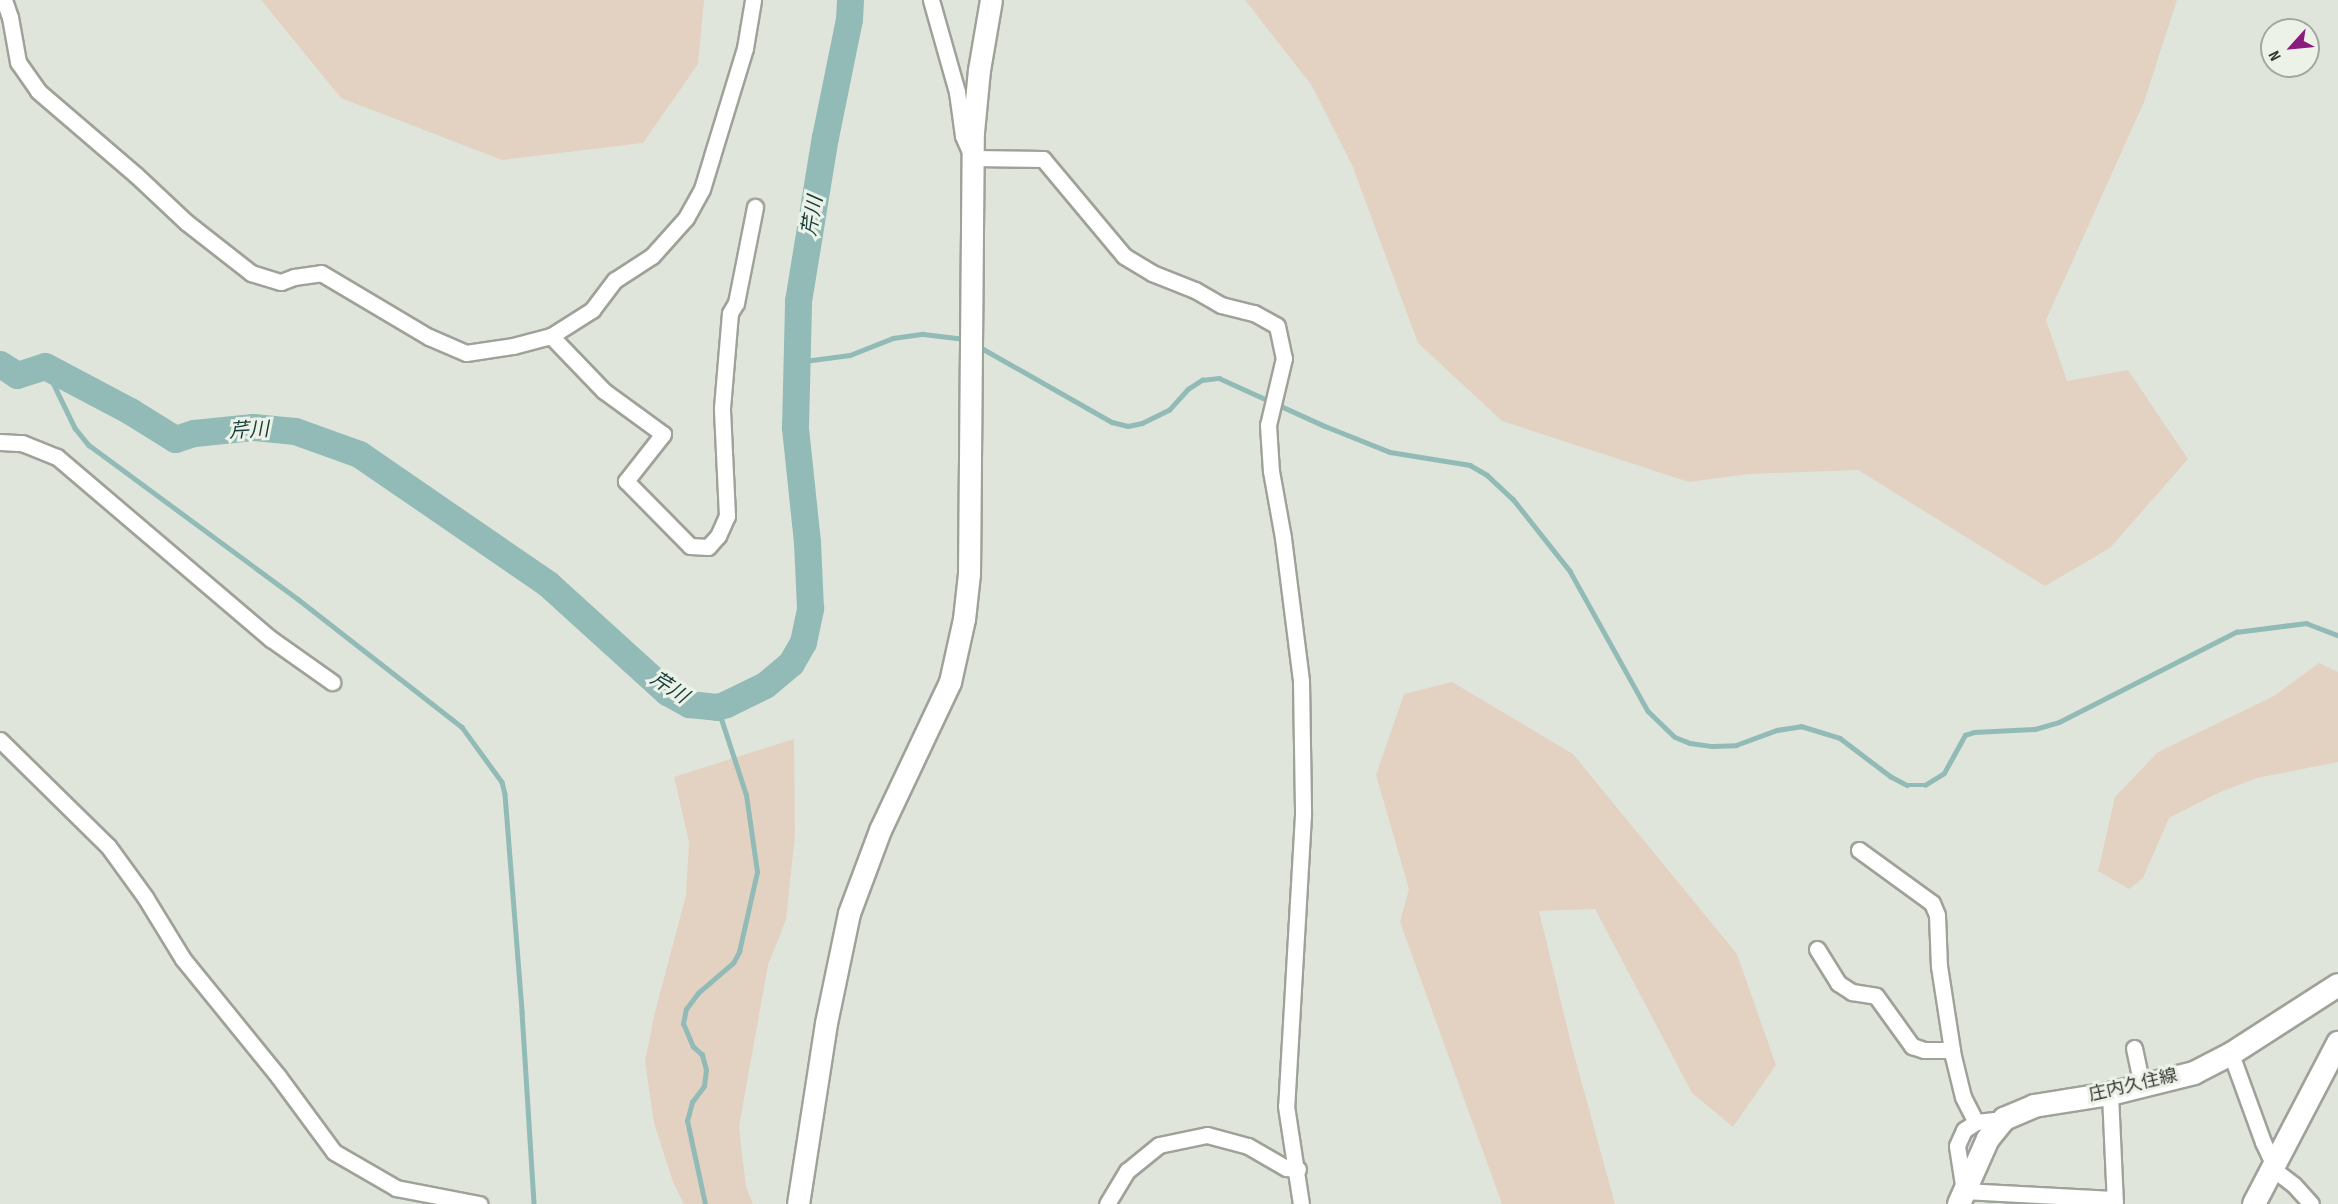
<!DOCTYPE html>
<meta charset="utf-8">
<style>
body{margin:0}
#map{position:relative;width:2338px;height:1204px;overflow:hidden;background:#e0e5db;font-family:"Sofia Sans Condensed","Noto Sans JP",sans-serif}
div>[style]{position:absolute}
.green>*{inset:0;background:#e3d2c1}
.stream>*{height:4.5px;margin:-2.25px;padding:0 2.25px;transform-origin:2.25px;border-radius:2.25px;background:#92bbb7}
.river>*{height:27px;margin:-13.5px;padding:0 13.5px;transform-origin:13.5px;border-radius:13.5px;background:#92bbb7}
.roads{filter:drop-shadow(2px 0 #9ea299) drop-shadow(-2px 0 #9ea299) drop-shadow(0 2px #9ea299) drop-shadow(0 -2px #9ea299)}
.street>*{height:15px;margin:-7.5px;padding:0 7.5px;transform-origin:7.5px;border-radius:7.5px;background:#fff}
.secondary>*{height:21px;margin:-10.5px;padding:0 10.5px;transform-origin:10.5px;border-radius:10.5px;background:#fff}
.primary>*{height:22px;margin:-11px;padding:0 11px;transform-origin:11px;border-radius:11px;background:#fff}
span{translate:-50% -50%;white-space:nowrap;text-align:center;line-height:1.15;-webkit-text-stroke:6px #edf2e8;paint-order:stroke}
.street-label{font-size:18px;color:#343632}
.water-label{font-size:20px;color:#153d3a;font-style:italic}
.north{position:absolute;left:2260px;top:18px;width:60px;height:60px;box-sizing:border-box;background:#edf2e8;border:2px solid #a3a79f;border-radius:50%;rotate:243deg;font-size:16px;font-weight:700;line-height:24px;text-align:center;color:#343632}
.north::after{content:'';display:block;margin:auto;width:21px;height:27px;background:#8b1b7e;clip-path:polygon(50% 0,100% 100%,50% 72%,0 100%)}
</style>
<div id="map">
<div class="green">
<i style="clip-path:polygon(261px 0,704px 0,698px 64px,643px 143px,502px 160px,341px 98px)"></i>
<i style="clip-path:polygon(1245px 0,2177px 0,2144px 102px,2046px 320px,2067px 381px,2128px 370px,2188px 459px,2110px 548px,2045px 586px,1858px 470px,1749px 474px,1689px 482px,1502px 421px,1418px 343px,1352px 165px,1312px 86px)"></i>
<i style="clip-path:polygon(2319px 663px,2338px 672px,2338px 762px,2257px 778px,2218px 793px,2169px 818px,2143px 878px,2129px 889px,2098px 871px,2115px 797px,2158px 752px,2274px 696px)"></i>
<i style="clip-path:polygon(1452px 682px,1573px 754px,1737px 954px,1776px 1065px,1733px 1127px,1692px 1093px,1595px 909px,1539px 911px,1572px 1047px,1615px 1204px,1502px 1204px,1400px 922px,1409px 889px,1376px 775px,1404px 694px)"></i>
<i style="clip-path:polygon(794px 739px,795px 835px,786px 920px,768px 965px,739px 1127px,746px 1187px,753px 1204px,684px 1204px,673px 1182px,654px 1123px,645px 1061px,654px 1016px,686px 895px,689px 842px,674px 777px)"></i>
</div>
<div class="stream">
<i style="left:978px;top:346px;width:154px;rotate:29.6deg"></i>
<i style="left:1112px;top:422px;width:16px;rotate:14deg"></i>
<i style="left:1128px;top:426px;width:14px;rotate:-12deg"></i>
<i style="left:1142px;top:423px;width:30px;rotate:-26deg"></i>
<i style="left:1169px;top:410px;width:28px;rotate:-48deg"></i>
<i style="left:1188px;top:389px;width:17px;rotate:-33deg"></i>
<i style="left:1202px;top:380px;width:17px;rotate:-7deg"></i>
<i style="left:1219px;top:378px;width:116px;rotate:24.4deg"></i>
<i style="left:1325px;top:426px;width:70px;rotate:21.8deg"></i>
<i style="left:1390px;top:452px;width:81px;rotate:9.2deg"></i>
<i style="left:1470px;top:465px;width:20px;rotate:30deg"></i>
<i style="left:1487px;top:475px;width:35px;rotate:43deg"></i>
<i style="left:1513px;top:499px;width:92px;rotate:51.6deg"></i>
<i style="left:1570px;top:571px;width:160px;rotate:60.9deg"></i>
<i style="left:1648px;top:711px;width:37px;rotate:44deg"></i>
<i style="left:1675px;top:737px;width:16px;rotate:22deg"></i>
<i style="left:1690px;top:743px;width:22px;rotate:8deg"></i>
<i style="left:1712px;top:746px;width:24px;rotate:-2deg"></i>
<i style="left:1736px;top:745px;width:44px;rotate:-20.1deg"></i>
<i style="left:1777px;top:730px;width:24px;rotate:-9deg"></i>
<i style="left:1801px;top:726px;width:41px;rotate:17.1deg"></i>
<i style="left:1840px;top:738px;width:63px;rotate:37.2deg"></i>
<i style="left:1890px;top:776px;width:19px;rotate:28deg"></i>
<i style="left:1907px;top:785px;width:18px"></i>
<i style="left:1925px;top:785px;width:22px;rotate:-32deg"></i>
<i style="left:1944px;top:773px;width:43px;rotate:-61.1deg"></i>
<i style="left:1965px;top:735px;width:9px;rotate:-18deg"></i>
<i style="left:1974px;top:732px;width:61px;rotate:-2.8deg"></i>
<i style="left:2035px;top:729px;width:25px;rotate:-16deg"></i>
<i style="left:2059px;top:722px;width:199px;rotate:-27deg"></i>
<i style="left:2236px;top:632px;width:71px;rotate:-7.3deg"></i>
<i style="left:2306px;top:623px;width:34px;rotate:21deg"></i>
<i style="left:797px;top:362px;width:53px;rotate:-7.5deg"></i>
<i style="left:850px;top:355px;width:46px;rotate:-21.6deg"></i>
<i style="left:893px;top:338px;width:30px;rotate:-8deg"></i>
<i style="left:923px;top:334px;width:42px;rotate:6.8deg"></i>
<i style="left:45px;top:366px;width:69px;rotate:64.2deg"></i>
<i style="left:75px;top:428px;width:22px;rotate:51deg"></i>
<i style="left:89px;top:445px;width:260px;rotate:36.4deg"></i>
<i style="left:298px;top:599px;width:208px;rotate:38deg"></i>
<i style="left:462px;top:727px;width:68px;rotate:54deg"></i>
<i style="left:502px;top:782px;width:12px;rotate:76deg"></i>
<i style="left:505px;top:794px;width:219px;rotate:85.5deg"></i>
<i style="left:522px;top:1012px;width:192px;rotate:86.4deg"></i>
<i style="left:705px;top:1204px;width:85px;rotate:-102.2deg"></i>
<i style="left:687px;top:1121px;width:20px;rotate:-75deg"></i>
<i style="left:692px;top:1102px;width:20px;rotate:-53deg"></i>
<i style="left:704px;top:1086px;width:16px;rotate:-83deg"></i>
<i style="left:706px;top:1070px;width:16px;rotate:-105deg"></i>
<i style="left:702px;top:1055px;width:12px;rotate:-138deg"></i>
<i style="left:693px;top:1047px;width:25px;rotate:-113deg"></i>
<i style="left:683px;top:1024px;width:15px;rotate:-79deg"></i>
<i style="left:686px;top:1009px;width:20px;rotate:-53deg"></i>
<i style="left:698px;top:993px;width:46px;rotate:-40.6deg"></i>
<i style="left:733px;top:963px;width:13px;rotate:-61deg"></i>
<i style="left:739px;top:952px;width:82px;rotate:-77.3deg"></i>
<i style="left:757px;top:872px;width:78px;rotate:-98.1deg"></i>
<i style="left:746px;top:795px;width:93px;rotate:-108.2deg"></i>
</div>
<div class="river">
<i style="left:0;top:364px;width:20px;rotate:33deg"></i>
<i style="left:17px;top:375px;width:29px;rotate:-18deg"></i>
<i style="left:45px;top:366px;width:96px;rotate:27.9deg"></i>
<i style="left:130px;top:411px;width:53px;rotate:31.9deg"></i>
<i style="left:175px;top:439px;width:20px;rotate:-18deg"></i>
<i style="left:194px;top:433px;width:59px;rotate:-5.8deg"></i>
<i style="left:253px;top:427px;width:42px;rotate:5.4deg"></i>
<i style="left:295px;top:431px;width:68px;rotate:19.8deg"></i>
<i style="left:359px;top:454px;width:229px;rotate:34.5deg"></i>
<i style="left:548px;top:584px;width:161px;rotate:42.2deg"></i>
<i style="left:667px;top:692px;width:25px;rotate:29deg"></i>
<i style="left:689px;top:704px;width:28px;rotate:6deg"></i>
<i style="left:717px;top:707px;width:9px;rotate:-18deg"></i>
<i style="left:726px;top:704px;width:43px;rotate:-26deg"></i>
<i style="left:765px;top:685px;width:34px;rotate:-40deg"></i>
<i style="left:791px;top:663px;width:24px;rotate:-60deg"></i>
<i style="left:803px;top:642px;width:35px;rotate:-78deg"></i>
<i style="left:810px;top:608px;width:66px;rotate:-92.6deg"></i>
<i style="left:807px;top:542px;width:116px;rotate:-96deg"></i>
<i style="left:795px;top:427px;width:126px;rotate:-88.6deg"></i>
<i style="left:798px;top:301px;width:166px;rotate:-80.7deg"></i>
<i style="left:825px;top:137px;width:120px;rotate:-78.5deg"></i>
<i style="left:849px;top:19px;width:19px;rotate:-87deg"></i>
</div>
<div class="roads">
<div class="street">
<i style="left:4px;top:0;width:18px;rotate:71deg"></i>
<i style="left:10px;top:17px;width:46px;rotate:79.9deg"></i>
<i style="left:18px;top:62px;width:35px;rotate:55deg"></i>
<i style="left:38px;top:91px;width:129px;rotate:40.6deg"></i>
<i style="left:136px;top:175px;width:69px;rotate:43.2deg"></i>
<i style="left:186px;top:222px;width:83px;rotate:38.1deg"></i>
<i style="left:251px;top:273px;width:31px;rotate:17deg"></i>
<i style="left:281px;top:282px;width:14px;rotate:-21deg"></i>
<i style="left:294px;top:277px;width:27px;rotate:-8deg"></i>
<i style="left:321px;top:273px;width:126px;rotate:30.7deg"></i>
<i style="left:429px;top:337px;width:40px;rotate:23.4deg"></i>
<i style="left:466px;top:353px;width:48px;rotate:-8.5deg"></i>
<i style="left:513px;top:346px;width:39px;rotate:-15deg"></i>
<i style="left:551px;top:336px;width:49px;rotate:-32.4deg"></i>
<i style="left:592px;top:310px;width:38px;rotate:-53deg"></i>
<i style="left:615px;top:280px;width:44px;rotate:-33deg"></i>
<i style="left:652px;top:256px;width:51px;rotate:-48.2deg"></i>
<i style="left:686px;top:218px;width:33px;rotate:-61deg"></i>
<i style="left:702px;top:189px;width:34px;rotate:-73deg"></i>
<i style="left:712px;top:156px;width:113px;rotate:-73deg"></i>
<i style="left:745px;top:48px;width:49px;rotate:-80.5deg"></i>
<i style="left:931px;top:0;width:96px;rotate:74.2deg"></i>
<i style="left:957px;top:92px;width:44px;rotate:82.2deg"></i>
<i style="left:963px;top:136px;width:24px;rotate:66deg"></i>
<i style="left:973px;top:158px;width:70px;rotate:0.8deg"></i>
<i style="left:1043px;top:159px;width:126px;rotate:50.1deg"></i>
<i style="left:1124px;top:256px;width:33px;rotate:31deg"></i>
<i style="left:1152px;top:273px;width:46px;rotate:21.6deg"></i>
<i style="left:1195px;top:290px;width:30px;rotate:30deg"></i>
<i style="left:1221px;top:305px;width:34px;rotate:14deg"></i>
<i style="left:1254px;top:313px;width:26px;rotate:29deg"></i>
<i style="left:1277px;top:326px;width:33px;rotate:78deg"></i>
<i style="left:1284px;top:358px;width:69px;rotate:103.4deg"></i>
<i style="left:1268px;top:425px;width:46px;rotate:86.3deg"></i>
<i style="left:1271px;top:471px;width:68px;rotate:79.8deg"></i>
<i style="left:1283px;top:538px;width:144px;rotate:82.8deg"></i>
<i style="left:1301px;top:681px;width:134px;rotate:89.1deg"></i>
<i style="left:1303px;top:815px;width:291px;rotate:93.3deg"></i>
<i style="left:1286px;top:1106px;width:99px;rotate:81.3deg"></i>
<i style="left:551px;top:336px;width:76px;rotate:46.1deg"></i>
<i style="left:604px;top:391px;width:73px;rotate:36.1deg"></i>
<i style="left:663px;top:434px;width:60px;rotate:128.2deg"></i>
<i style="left:626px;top:481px;width:91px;rotate:45.4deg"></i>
<i style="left:690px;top:546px;width:18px;rotate:3deg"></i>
<i style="left:708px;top:547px;width:15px;rotate:-48deg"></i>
<i style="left:718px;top:536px;width:22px;rotate:-66deg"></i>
<i style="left:727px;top:516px;width:108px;rotate:-92.7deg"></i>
<i style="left:722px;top:408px;width:95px;rotate:-85.2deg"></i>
<i style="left:730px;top:313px;width:12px;rotate:-59deg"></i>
<i style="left:736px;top:303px;width:98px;rotate:-78.8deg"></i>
<i style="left:0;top:442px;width:22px;rotate:3deg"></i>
<i style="left:22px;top:443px;width:38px;rotate:22deg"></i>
<i style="left:57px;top:457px;width:281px;rotate:40.4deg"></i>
<i style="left:271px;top:639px;width:75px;rotate:35.2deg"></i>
<i style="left:0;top:740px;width:151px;rotate:44.5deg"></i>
<i style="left:108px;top:846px;width:63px;rotate:54deg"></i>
<i style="left:145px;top:897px;width:73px;rotate:58.5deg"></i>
<i style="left:183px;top:959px;width:151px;rotate:50.9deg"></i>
<i style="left:278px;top:1076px;width:94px;rotate:53.6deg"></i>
<i style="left:334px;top:1152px;width:72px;rotate:30.1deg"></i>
<i style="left:396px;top:1188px;width:85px;rotate:10.9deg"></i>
<i style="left:1859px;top:850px;width:90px;rotate:36deg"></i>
<i style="left:1932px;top:903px;width:13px;rotate:67deg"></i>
<i style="left:1937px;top:915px;width:51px;rotate:87.8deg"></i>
<i style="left:1939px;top:966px;width:91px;rotate:81.2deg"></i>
<i style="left:1953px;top:1056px;width:42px;rotate:76.3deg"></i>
<i style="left:1963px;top:1097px;width:28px;rotate:63deg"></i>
<i style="left:1817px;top:949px;width:40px;rotate:58deg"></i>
<i style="left:1838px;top:983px;width:17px;rotate:33deg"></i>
<i style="left:1852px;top:992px;width:24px;rotate:9deg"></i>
<i style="left:1876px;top:996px;width:62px;rotate:54.2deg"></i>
<i style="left:1912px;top:1046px;width:13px;rotate:18deg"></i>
<i style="left:1924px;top:1050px;width:28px"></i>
<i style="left:2134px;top:1048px;width:38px;rotate:78deg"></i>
<i style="left:2231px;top:1054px;width:94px;rotate:70deg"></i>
<i style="left:2263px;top:1142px;width:33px;rotate:65deg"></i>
<i style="left:2277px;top:1172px;width:21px;rotate:37deg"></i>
<i style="left:2294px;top:1185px;width:25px;rotate:48deg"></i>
<i style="left:2110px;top:1094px;width:110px;rotate:87.4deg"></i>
<i style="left:2004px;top:1119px;width:28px;rotate:174deg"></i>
<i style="left:1976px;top:1122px;width:14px;rotate:146deg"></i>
<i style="left:1964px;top:1130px;width:17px;rotate:114deg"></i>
<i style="left:1957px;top:1146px;width:46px;rotate:81.2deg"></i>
<i style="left:1964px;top:1191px;width:149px;rotate:3.1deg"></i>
<i style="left:1107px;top:1204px;width:39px;rotate:-59deg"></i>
<i style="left:1127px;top:1171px;width:41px;rotate:-39.1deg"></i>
<i style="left:1159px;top:1145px;width:49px;rotate:-11.8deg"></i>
<i style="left:1207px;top:1135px;width:42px;rotate:15deg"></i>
<i style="left:1248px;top:1146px;width:44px;rotate:30.1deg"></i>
<i style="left:1286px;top:1168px;width:12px;rotate:5deg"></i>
</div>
<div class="secondary">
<i style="left:798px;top:1204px;width:183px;rotate:-81.2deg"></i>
<i style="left:826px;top:1023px;width:112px;rotate:-78.2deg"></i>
<i style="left:849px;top:913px;width:89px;rotate:-69.5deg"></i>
<i style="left:880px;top:830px;width:164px;rotate:-64.7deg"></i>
<i style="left:950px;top:682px;width:65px;rotate:-77.5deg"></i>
<i style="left:964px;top:619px;width:45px;rotate:-83.7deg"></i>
<i style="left:969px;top:574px;width:442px;rotate:-89.5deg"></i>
<i style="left:973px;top:132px;width:62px;rotate:-84.5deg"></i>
<i style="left:979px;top:70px;width:71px;rotate:-80.3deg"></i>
</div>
<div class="primary">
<i style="left:1959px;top:1204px;width:71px;rotate:-66deg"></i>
<i style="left:1988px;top:1139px;width:26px;rotate:-51deg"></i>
<i style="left:2004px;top:1119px;width:33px;rotate:-23deg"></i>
<i style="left:2034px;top:1106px;width:77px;rotate:-9deg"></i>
<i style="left:2110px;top:1094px;width:87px;rotate:-14deg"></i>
<i style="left:2194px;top:1073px;width:42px;rotate:-27.2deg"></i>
<i style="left:2231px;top:1054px;width:127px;rotate:-32.8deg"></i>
<i style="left:2254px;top:1204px;width:182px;rotate:-62.4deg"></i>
</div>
</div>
<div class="street-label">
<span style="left:2133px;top:1086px;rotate:-13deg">庄内久住線</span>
</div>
<div class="water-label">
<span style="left:813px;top:216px;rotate:-80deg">芹川</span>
<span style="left:249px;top:431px;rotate:-3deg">芹川</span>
<span style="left:669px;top:688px;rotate:34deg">芹川</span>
</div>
<div class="north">N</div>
</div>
